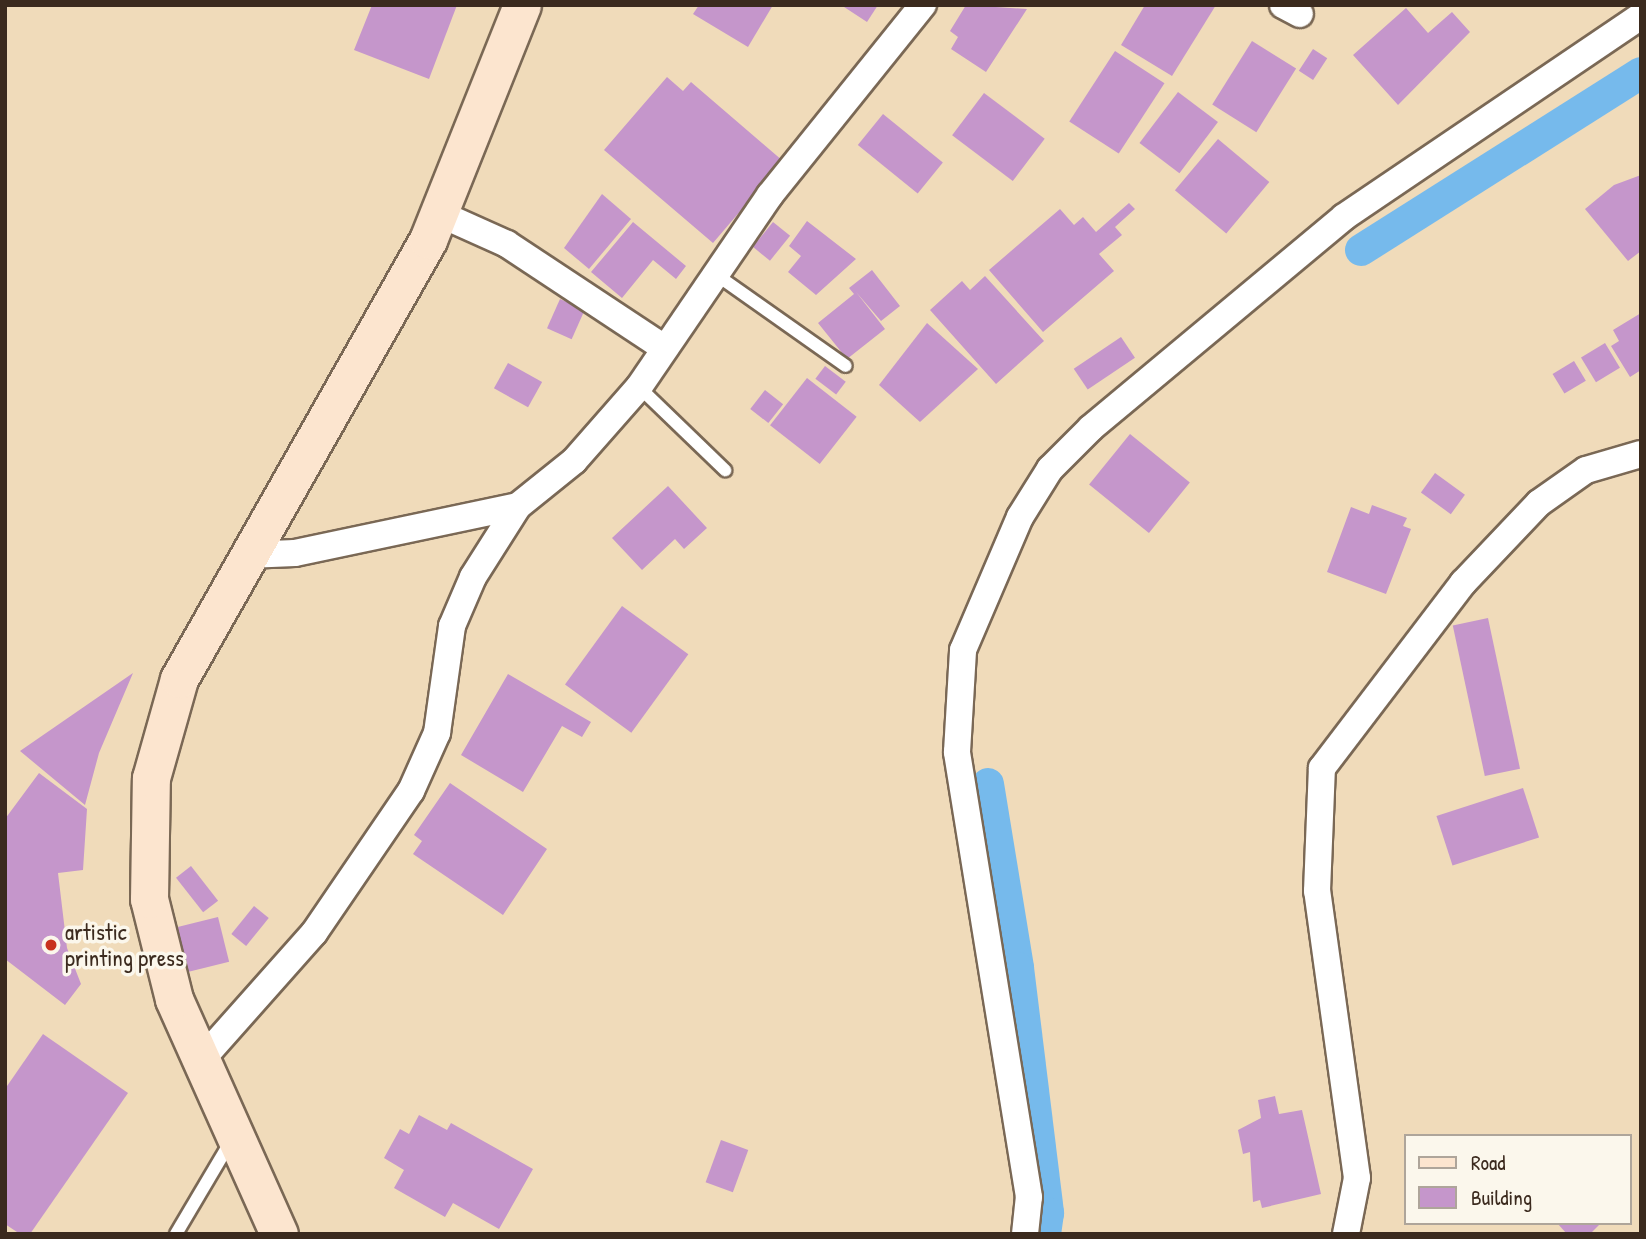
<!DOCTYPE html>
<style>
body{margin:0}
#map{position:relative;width:1646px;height:1239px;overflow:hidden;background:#f0dbba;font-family:"Patrick Hand",sans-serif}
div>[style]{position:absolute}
.canal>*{height:32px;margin:-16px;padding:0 16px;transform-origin:16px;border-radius:16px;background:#76baec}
.building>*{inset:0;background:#c596cb;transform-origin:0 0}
.roads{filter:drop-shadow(2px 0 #7a6855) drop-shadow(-2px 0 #7a6855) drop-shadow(0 2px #7a6855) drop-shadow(0 -2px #7a6855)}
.service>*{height:12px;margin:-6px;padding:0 6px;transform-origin:6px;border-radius:6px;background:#fff}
.minor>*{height:26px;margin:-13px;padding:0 13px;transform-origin:13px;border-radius:13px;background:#fff}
.secondary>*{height:37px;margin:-18.5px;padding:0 18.5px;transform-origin:18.5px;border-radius:18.5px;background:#fce5cf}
.dots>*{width:19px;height:19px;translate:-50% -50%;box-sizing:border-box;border:4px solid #fbf7ec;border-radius:50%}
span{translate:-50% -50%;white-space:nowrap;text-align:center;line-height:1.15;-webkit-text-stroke:7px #fbf7ec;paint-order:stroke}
.poi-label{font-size:23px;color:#3b2a1e}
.left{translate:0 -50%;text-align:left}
.frame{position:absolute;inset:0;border:7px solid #3b2a1e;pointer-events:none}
.legend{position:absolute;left:1404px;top:1134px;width:228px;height:91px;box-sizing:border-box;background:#fbf7ec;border:2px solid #aea59a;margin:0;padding:9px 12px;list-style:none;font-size:21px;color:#3b2a1e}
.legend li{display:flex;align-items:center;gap:14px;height:35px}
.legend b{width:35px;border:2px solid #aea59a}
</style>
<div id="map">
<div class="canal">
<i style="left:1361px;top:250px;width:331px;rotate:-32.3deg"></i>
<i style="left:988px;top:784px;width:186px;rotate:80.7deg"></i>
<i style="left:1018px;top:968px;width:247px;rotate:83deg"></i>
<i style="left:1048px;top:1213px;width:21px;rotate:98deg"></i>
</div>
<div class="building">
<i style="clip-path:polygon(372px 5px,457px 5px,429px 79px,354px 50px)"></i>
<i style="clip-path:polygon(699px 5px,773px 5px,748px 47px,693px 14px)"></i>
<i style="clip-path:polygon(841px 5px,878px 5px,867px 22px)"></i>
<i style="clip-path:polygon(966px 5px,1027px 9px,986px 72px,951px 49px,958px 37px,950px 31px)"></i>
<i style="clip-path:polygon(1145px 5px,1216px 5px,1172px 76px,1121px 45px)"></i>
<i style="clip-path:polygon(1406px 8px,1428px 33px,1452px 12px,1470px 32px,1398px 105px,1353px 55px)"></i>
<i style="left:1252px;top:41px;width:52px;height:75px;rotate:32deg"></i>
<i style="left:1313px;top:49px;width:17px;height:26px;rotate:33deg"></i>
<i style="left:1115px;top:51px;width:59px;height:84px;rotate:33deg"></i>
<i style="clip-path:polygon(667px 77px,683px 91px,691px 82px,783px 161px,713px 243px,604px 150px)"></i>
<i style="left:1178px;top:92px;width:50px;height:64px;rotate:37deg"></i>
<i style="left:984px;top:93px;width:76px;height:53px;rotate:37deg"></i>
<i style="left:883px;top:114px;width:77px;height:40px;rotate:39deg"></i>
<i style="left:1218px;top:139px;width:67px;height:67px;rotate:40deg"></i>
<i style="clip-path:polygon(1641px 175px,1641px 251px,1628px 261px,1585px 209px,1614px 185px)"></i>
<i style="clip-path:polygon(602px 194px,631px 219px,589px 269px,564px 248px)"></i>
<i style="clip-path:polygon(1129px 203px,1135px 209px,1115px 227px,1122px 235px,1099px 254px,1114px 271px,1043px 332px,989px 270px,1060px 209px,1074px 225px,1083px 217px,1096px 232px)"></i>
<i style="clip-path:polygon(807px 221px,856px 259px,816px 295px,788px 272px,801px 256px,789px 246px)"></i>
<i style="clip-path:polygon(633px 222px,686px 266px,676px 279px,653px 260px,622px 298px,591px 272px)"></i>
<i style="left:773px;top:222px;width:22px;height:32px;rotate:39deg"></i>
<i style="clip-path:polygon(872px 270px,900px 306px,881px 321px,856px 292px,885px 329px,847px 359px,818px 323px,854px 294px,849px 288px)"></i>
<i style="clip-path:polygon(985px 276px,1044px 341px,996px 384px,930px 310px,962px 281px,970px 290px)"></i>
<i style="left:560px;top:299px;width:27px;height:32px;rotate:24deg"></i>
<i style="clip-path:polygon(1641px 313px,1641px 370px,1630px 377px,1611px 346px,1619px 341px,1613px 330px)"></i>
<i style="clip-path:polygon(927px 323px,978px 369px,920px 422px,879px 385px)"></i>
<i style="left:1121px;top:337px;width:25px;height:57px;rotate:56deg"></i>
<i style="left:1605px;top:343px;width:29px;height:28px;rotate:59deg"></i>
<i style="left:1574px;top:361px;width:23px;height:25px;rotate:59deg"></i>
<i style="left:508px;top:363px;width:39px;height:29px;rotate:29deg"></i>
<i style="left:825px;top:366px;width:26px;height:16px;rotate:37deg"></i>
<i style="left:807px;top:378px;width:63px;height:60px;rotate:38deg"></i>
<i style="left:765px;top:390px;width:23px;height:24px;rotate:38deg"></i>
<i style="left:1130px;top:434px;width:77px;height:65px;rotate:39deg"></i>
<i style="left:1435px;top:473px;width:37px;height:24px;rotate:36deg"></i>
<i style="clip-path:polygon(668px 486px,707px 528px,684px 549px,675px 539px,642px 570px,612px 538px)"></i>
<i style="clip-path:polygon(1372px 505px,1407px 518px,1403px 526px,1411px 529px,1386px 594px,1327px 572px,1351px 507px,1369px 514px)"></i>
<i style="left:622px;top:606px;width:82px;height:97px;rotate:36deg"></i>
<i style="left:1488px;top:618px;width:154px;height:36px;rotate:78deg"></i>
<i style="clip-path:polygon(133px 673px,99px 753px,85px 805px,20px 751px)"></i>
<i style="clip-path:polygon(508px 674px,591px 722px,582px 737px,562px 726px,523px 792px,461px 755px)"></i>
<i style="clip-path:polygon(39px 773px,87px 809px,83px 870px,58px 873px,67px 948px,81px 984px,65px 1005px,5px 959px,5px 819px)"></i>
<i style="clip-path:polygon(450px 783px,547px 849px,503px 915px,413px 854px,422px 841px,414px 835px)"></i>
<i style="left:1523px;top:788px;width:52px;height:91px;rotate:72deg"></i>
<i style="left:191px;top:866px;width:44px;height:19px;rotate:52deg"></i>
<i style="left:254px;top:906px;width:19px;height:36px;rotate:39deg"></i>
<i style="left:218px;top:917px;width:46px;height:53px;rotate:76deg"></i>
<i style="clip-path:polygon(43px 1034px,128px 1093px,30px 1234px,20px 1234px,5px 1224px,5px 1089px)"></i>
<i style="clip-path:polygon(1275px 1096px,1279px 1114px,1302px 1110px,1321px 1194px,1262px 1208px,1260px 1200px,1253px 1202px,1250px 1152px,1243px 1154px,1238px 1130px,1261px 1118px,1258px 1100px)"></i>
<i style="clip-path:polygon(419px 1115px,447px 1130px,451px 1123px,533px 1169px,499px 1229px,453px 1203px,445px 1217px,394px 1188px,404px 1170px,384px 1158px,400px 1129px,409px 1134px)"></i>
<i style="left:721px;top:1140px;width:29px;height:45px;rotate:20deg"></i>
<i style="clip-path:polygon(1557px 1223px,1601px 1223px,1590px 1234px,1567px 1234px)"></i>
</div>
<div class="roads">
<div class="service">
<i style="left:714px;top:273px;width:161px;rotate:35.2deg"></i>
<i style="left:639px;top:387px;width:120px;rotate:44deg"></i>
<i style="left:176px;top:1234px;width:108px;rotate:-59.4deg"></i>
</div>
<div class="minor">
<i style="left:1283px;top:5px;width:19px;rotate:28deg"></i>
<i style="left:440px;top:214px;width:73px;rotate:24.1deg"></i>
<i style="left:507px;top:244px;width:188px;rotate:33.5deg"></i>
<i style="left:247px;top:555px;width:48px;rotate:-2.4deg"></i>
<i style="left:295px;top:553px;width:228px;rotate:-11.9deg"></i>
<i style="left:518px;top:506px;width:72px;rotate:-38.8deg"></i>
<i style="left:574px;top:461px;width:98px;rotate:-48.7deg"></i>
<i style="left:639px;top:387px;width:232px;rotate:-55.7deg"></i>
<i style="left:770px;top:195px;width:244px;rotate:-51.2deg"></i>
<i style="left:202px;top:1059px;width:169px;rotate:-48.4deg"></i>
<i style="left:314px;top:933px;width:172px;rotate:-55.7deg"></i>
<i style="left:411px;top:791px;width:64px;rotate:-65.9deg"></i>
<i style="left:437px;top:733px;width:108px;rotate:-82deg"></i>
<i style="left:452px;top:626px;width:53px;rotate:-66.8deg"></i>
<i style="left:473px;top:577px;width:84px;rotate:-57.6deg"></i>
<i style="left:1025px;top:1234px;width:37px;rotate:-84deg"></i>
<i style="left:1029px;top:1197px;width:451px;rotate:-99.2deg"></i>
<i style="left:957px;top:752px;width:102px;rotate:-86.6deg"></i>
<i style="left:963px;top:650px;width:145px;rotate:-66.8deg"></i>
<i style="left:1020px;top:517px;width:57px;rotate:-58deg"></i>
<i style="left:1050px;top:469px;width:58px;rotate:-45deg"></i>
<i style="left:1091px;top:428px;width:329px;rotate:-39.8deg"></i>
<i style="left:1344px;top:217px;width:359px;rotate:-34.1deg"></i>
<i style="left:1346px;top:1234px;width:57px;rotate:-78.9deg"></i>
<i style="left:1357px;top:1178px;width:290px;rotate:-97.9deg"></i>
<i style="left:1317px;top:891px;width:123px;rotate:-87.7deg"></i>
<i style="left:1322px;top:768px;width:233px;rotate:-52.7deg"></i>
<i style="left:1463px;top:583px;width:110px;rotate:-46.5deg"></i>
<i style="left:1539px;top:503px;width:57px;rotate:-35.1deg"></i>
<i style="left:1586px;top:470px;width:57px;rotate:-16.2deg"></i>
</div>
<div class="secondary">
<i style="left:279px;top:1234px;width:257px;rotate:-114.1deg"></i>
<i style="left:174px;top:999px;width:103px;rotate:-104deg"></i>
<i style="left:149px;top:899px;width:121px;rotate:-89.1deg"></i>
<i style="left:151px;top:778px;width:103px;rotate:-74.2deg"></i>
<i style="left:179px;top:679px;width:505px;rotate:-60.44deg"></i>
<i style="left:428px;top:240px;width:253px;rotate:-68.2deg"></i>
</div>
</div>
<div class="dots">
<i style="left:51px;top:945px;background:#c8321e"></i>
</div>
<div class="poi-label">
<span class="left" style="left:65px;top:945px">artistic<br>printing press</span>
</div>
<div class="frame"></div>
<ul class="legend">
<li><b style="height:9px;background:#fce5cf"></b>Road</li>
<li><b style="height:19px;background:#c596cb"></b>Building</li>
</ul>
</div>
